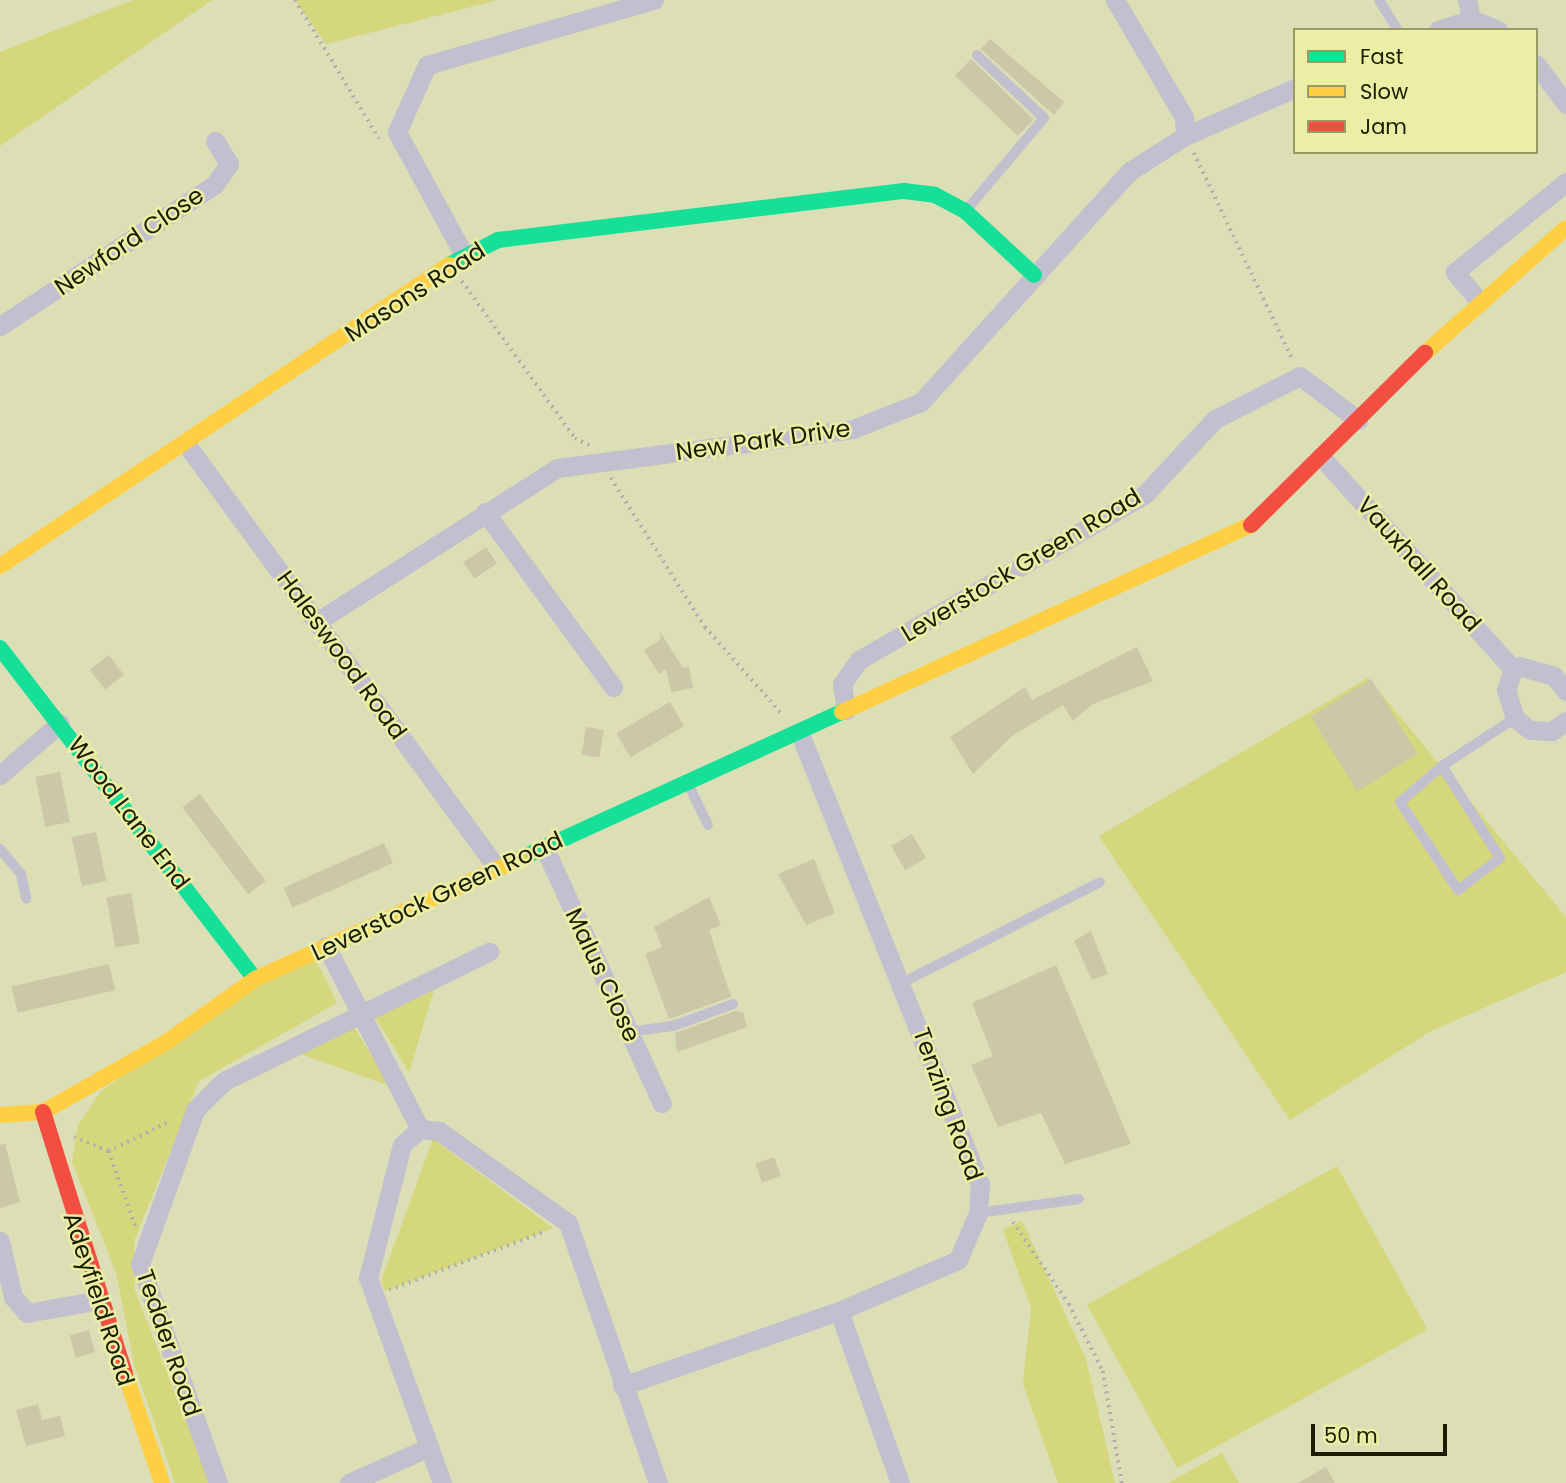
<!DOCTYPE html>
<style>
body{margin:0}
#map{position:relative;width:1566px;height:1483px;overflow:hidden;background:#dcdeb6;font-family:Poppins,sans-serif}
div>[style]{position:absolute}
.green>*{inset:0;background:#d4d77b;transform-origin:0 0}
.building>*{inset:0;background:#cbc7a7;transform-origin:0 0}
.path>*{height:3.5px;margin-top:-1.75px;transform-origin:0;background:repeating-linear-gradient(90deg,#b1aeaf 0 2px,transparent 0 7px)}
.lane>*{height:10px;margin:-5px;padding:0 5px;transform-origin:5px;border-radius:5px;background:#c2bfce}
.street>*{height:19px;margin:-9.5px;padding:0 9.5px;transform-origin:9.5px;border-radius:9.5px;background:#c2bfce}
.fast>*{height:16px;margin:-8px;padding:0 8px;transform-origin:8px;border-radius:8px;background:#16e098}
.slow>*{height:16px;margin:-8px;padding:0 8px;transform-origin:8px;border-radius:8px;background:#ffcf43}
.jam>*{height:16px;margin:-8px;padding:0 8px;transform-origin:8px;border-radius:8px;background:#f24e42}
span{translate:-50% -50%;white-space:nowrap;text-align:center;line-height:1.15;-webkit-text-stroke:5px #ebefa5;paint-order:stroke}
.street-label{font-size:24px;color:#1b1c00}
.legend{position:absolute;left:1293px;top:28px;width:245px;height:126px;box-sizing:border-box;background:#ebefa5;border:2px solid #989b63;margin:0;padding:9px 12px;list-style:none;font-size:21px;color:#1b1c00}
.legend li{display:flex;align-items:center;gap:14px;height:35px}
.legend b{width:35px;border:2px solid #989b63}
.scale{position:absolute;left:1311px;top:1424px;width:136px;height:32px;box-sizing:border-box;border:4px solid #1b1c00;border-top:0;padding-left:9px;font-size:21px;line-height:24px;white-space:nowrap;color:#1b1c00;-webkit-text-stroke:5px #ebefa5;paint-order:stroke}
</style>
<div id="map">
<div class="green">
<i style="clip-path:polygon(133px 0,212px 0,0 146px,0 52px)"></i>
<i style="clip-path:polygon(295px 0,498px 0,326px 44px)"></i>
<i style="clip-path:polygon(1368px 678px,1566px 917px,1566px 972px,1431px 1031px,1290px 1120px,1099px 836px)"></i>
<i style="clip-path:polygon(316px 960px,337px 1003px,199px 1081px,134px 1241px,135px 1291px,210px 1483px,175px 1483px,134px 1364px,116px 1273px,72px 1162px,78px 1125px,101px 1091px,263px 982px)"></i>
<i style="clip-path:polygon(434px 990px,409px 1072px,375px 1017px)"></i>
<i style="clip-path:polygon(354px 1027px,390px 1086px,298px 1053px)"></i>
<i style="clip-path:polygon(433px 1139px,553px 1228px,385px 1291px,381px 1281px)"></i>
<i style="left:1337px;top:1166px;width:187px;height:286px;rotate:61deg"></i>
<i style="clip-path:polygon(1022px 1221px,1086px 1359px,1115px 1483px,1058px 1483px,1023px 1384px,1031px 1308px,1003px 1230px)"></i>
<i style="clip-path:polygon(1222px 1453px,1239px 1483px,1168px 1483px)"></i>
</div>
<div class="building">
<i style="clip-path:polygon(990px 39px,1064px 102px,1054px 115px,981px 49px)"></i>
<i style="left:971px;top:59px;width:87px;height:23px;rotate:44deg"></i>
<i style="left:486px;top:547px;width:20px;height:27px;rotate:57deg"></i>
<i style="clip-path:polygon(660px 632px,683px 668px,689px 667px,693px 688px,671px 692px,666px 669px,659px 674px,644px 650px,661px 639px)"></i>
<i style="clip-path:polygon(1137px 647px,1153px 681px,1091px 705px,1073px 721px,1063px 705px,1012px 736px,973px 774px,950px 737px,1025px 687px,1032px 700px)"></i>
<i style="left:109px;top:655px;width:25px;height:24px;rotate:53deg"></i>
<i style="left:1371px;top:679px;width:88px;height:71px;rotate:58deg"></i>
<i style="left:670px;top:702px;width:28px;height:62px;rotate:60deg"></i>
<i style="left:586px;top:727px;width:18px;height:28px;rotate:9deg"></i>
<i style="left:60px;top:772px;width:51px;height:25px;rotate:79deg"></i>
<i style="left:200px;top:794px;width:109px;height:22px;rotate:53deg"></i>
<i style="left:96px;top:832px;width:50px;height:25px;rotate:78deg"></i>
<i style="left:912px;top:834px;width:28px;height:24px;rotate:60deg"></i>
<i style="left:384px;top:843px;width:22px;height:110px;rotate:66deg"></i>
<i style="clip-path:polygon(814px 859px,835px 913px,806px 925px,778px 874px)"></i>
<i style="left:131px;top:893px;width:51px;height:25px;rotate:80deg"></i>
<i style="clip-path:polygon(709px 897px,721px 925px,709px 930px,731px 997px,669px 1019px,645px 954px,662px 947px,654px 927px)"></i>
<i style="clip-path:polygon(1091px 931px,1108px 974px,1092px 980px,1074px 941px)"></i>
<i style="left:109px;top:964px;width:27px;height:100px;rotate:77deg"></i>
<i style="clip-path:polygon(1056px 965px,1131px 1144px,1065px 1164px,1041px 1113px,998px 1127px,971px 1065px,993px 1056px,972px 1003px)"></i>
<i style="clip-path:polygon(735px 1011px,743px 1012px,747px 1027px,677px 1052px,675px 1033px)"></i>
<i style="clip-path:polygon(5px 1144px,20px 1202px,0 1208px,0 1145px)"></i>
<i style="left:774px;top:1157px;width:20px;height:20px;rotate:70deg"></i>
<i style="left:89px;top:1330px;width:23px;height:20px;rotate:75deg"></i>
<i style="clip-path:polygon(38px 1404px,42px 1420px,60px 1416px,65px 1436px,26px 1446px,16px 1410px)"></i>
<i style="clip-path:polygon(1326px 1467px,1335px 1483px,1298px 1483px)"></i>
</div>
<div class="path">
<i style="left:295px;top:0;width:162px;rotate:58.7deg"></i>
<i style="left:1194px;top:153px;width:230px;rotate:64.5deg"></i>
<i style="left:462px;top:281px;width:193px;rotate:54.3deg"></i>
<i style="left:575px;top:438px;width:16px;rotate:27deg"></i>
<i style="left:611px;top:478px;width:176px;rotate:57.8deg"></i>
<i style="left:705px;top:627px;width:116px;rotate:48.5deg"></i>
<i style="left:74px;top:1137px;width:37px;rotate:22deg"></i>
<i style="left:1013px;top:1222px;width:99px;rotate:55.7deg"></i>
<i style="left:1069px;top:1304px;width:75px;rotate:63.1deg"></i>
<i style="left:1103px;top:1371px;width:114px;rotate:80.4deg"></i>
<i style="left:135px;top:1226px;width:80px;rotate:-109.8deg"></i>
<i style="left:108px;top:1151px;width:70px;rotate:-25.5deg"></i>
<i style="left:389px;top:1290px;width:168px;rotate:-20.6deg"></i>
</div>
<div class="lane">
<i style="left:1379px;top:0;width:36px;rotate:58deg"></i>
<i style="left:968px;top:208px;width:118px;rotate:-49.8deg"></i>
<i style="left:1044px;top:118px;width:92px;rotate:-136.8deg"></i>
<i style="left:1442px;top:766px;width:109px;rotate:57.8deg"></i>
<i style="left:1500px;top:858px;width:53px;rotate:142.7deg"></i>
<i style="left:1458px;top:890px;width:105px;rotate:-123.4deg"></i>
<i style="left:1400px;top:802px;width:55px;rotate:-40.6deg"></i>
<i style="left:1442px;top:766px;width:87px;rotate:-33.3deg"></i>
<i style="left:689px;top:786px;width:43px;rotate:64deg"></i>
<i style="left:0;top:849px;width:33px;rotate:50deg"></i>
<i style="left:21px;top:874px;width:25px;rotate:78deg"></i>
<i style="left:902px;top:983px;width:222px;rotate:-27deg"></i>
<i style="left:629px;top:1032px;width:44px;rotate:-7.8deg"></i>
<i style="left:673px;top:1026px;width:64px;rotate:-20.1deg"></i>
<i style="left:978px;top:1213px;width:102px;rotate:-7.9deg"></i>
</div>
<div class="street">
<i style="left:1115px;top:0;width:136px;rotate:59.5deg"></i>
<i style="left:1184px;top:117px;width:19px;rotate:87deg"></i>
<i style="left:1467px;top:0;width:19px;rotate:78deg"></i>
<i style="left:1438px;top:30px;width:35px;rotate:-18deg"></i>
<i style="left:1471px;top:19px;width:29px;rotate:22deg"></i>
<i style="left:1536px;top:64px;width:50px;rotate:53.1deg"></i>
<i style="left:464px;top:255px;width:140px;rotate:-118.6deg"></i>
<i style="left:397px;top:132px;width:73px;rotate:-65.9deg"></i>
<i style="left:427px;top:65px;width:236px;rotate:-16deg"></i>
<i style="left:1479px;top:301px;width:38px;rotate:-130deg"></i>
<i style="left:1455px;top:272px;width:143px;rotate:-39deg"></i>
<i style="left:0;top:326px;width:258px;rotate:-33.4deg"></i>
<i style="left:215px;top:184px;width:24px;rotate:-55deg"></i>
<i style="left:229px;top:164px;width:27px;rotate:-121deg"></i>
<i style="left:186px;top:444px;width:526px;rotate:53.74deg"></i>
<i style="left:1324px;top:460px;width:282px;rotate:47.9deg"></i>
<i style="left:485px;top:512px;width:217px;rotate:53.8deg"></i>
<i style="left:318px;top:621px;width:284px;rotate:-32.6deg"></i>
<i style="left:557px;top:468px;width:299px;rotate:-7.5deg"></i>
<i style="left:853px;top:429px;width:73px;rotate:-21.7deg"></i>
<i style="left:921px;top:402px;width:312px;rotate:-47.9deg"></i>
<i style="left:1130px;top:171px;width:65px;rotate:-32.5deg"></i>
<i style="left:1185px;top:136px;width:120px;rotate:-23.6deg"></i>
<i style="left:1566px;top:691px;width:19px;rotate:-129deg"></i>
<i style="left:1554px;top:676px;width:35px;rotate:-164deg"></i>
<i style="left:1520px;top:666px;width:8px;rotate:157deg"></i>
<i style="left:1513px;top:669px;width:22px;rotate:108deg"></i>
<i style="left:1506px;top:690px;width:29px;rotate:72deg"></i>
<i style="left:1515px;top:718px;width:19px;rotate:39deg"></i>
<i style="left:1530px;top:730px;width:22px;rotate:3deg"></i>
<i style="left:1552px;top:731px;width:17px;rotate:-36deg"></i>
<i style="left:846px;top:710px;width:26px;rotate:-99deg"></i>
<i style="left:842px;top:684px;width:29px;rotate:-55deg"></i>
<i style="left:859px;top:660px;width:331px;rotate:-30.1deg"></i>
<i style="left:1145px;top:494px;width:103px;rotate:-47deg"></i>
<i style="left:1215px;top:419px;width:95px;rotate:-26.8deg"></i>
<i style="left:1300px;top:376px;width:73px;rotate:37.2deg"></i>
<i style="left:0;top:775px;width:79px;rotate:-40.9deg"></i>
<i style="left:544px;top:847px;width:282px;rotate:65.3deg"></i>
<i style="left:326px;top:946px;width:206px;rotate:62.8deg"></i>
<i style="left:0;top:1241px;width:57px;rotate:76.9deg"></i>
<i style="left:13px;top:1297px;width:21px;rotate:49deg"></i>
<i style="left:27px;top:1313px;width:73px;rotate:-10.2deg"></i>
<i style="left:839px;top:1311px;width:182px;rotate:70.5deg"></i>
<i style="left:622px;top:1386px;width:230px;rotate:-19.1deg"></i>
<i style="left:839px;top:1311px;width:129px;rotate:-23.2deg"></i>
<i style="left:958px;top:1260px;width:51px;rotate:-66.9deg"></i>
<i style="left:978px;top:1213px;width:29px;rotate:-86deg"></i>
<i style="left:980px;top:1184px;width:485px;rotate:-111.8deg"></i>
<i style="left:218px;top:1483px;width:232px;rotate:-109.6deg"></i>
<i style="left:140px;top:1264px;width:164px;rotate:-70.3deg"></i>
<i style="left:195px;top:1110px;width:41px;rotate:-45deg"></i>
<i style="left:224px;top:1081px;width:295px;rotate:-26deg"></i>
<i style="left:349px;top:1483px;width:88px;rotate:-24.2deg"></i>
<i style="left:442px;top:1483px;width:218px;rotate:-109.8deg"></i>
<i style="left:368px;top:1278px;width:137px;rotate:-75.7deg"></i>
<i style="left:402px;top:1145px;width:24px;rotate:-42deg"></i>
<i style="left:420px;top:1129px;width:19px;rotate:6deg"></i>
<i style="left:439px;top:1131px;width:158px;rotate:35.5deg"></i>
<i style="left:568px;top:1223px;width:275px;rotate:70.9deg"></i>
</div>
<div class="fast">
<i style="left:449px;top:265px;width:55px;rotate:-27deg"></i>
<i style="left:498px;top:240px;width:409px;rotate:-6.9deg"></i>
<i style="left:904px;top:191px;width:31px;rotate:7deg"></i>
<i style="left:935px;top:195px;width:34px;rotate:28deg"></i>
<i style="left:965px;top:211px;width:94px;rotate:42.8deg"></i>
<i style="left:0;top:648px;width:418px;rotate:52.4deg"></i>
<i style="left:519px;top:859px;width:355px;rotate:-24.5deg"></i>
</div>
<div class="slow">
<i style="left:1425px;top:353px;width:188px;rotate:-41.6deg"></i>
<i style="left:0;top:566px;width:541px;rotate:-33.84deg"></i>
<i style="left:842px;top:712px;width:450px;rotate:-24.6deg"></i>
<i style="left:0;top:1115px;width:43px;rotate:-4deg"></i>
<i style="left:43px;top:1112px;width:140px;rotate:-29.5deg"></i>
<i style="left:165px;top:1043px;width:110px;rotate:-35.4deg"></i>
<i style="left:255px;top:979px;width:290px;rotate:-24.4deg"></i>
<i style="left:125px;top:1373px;width:116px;rotate:71.4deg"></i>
</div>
<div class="jam">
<i style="left:1251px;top:525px;width:245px;rotate:-44.7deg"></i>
<i style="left:43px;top:1112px;width:274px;rotate:72.6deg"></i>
</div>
<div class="street-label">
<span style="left:129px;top:241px;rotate:-34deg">Newford Close</span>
<span style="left:415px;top:292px;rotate:-33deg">Masons Road</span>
<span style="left:763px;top:440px;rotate:-8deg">New Park Drive</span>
<span style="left:1419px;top:564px;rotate:48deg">Vauxhall Road</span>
<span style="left:1021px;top:565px;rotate:-31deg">Leverstock Green Road</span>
<span style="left:342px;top:655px;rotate:54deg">Haleswood Road</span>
<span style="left:129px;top:813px;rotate:53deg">Wood Lane End</span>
<span style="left:437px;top:896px;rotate:-25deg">Leverstock Green Road</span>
<span style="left:603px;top:975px;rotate:65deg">Malus Close</span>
<span style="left:948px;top:1104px;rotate:70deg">Tenzing Road</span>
<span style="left:99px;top:1299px;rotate:72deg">Adeyfield Road</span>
<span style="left:169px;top:1343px;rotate:71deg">Tedder Road</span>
</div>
<ul class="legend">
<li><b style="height:9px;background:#16e098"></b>Fast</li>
<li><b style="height:9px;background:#ffcf43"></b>Slow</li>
<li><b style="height:9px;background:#f24e42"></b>Jam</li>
</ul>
<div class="scale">50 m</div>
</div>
